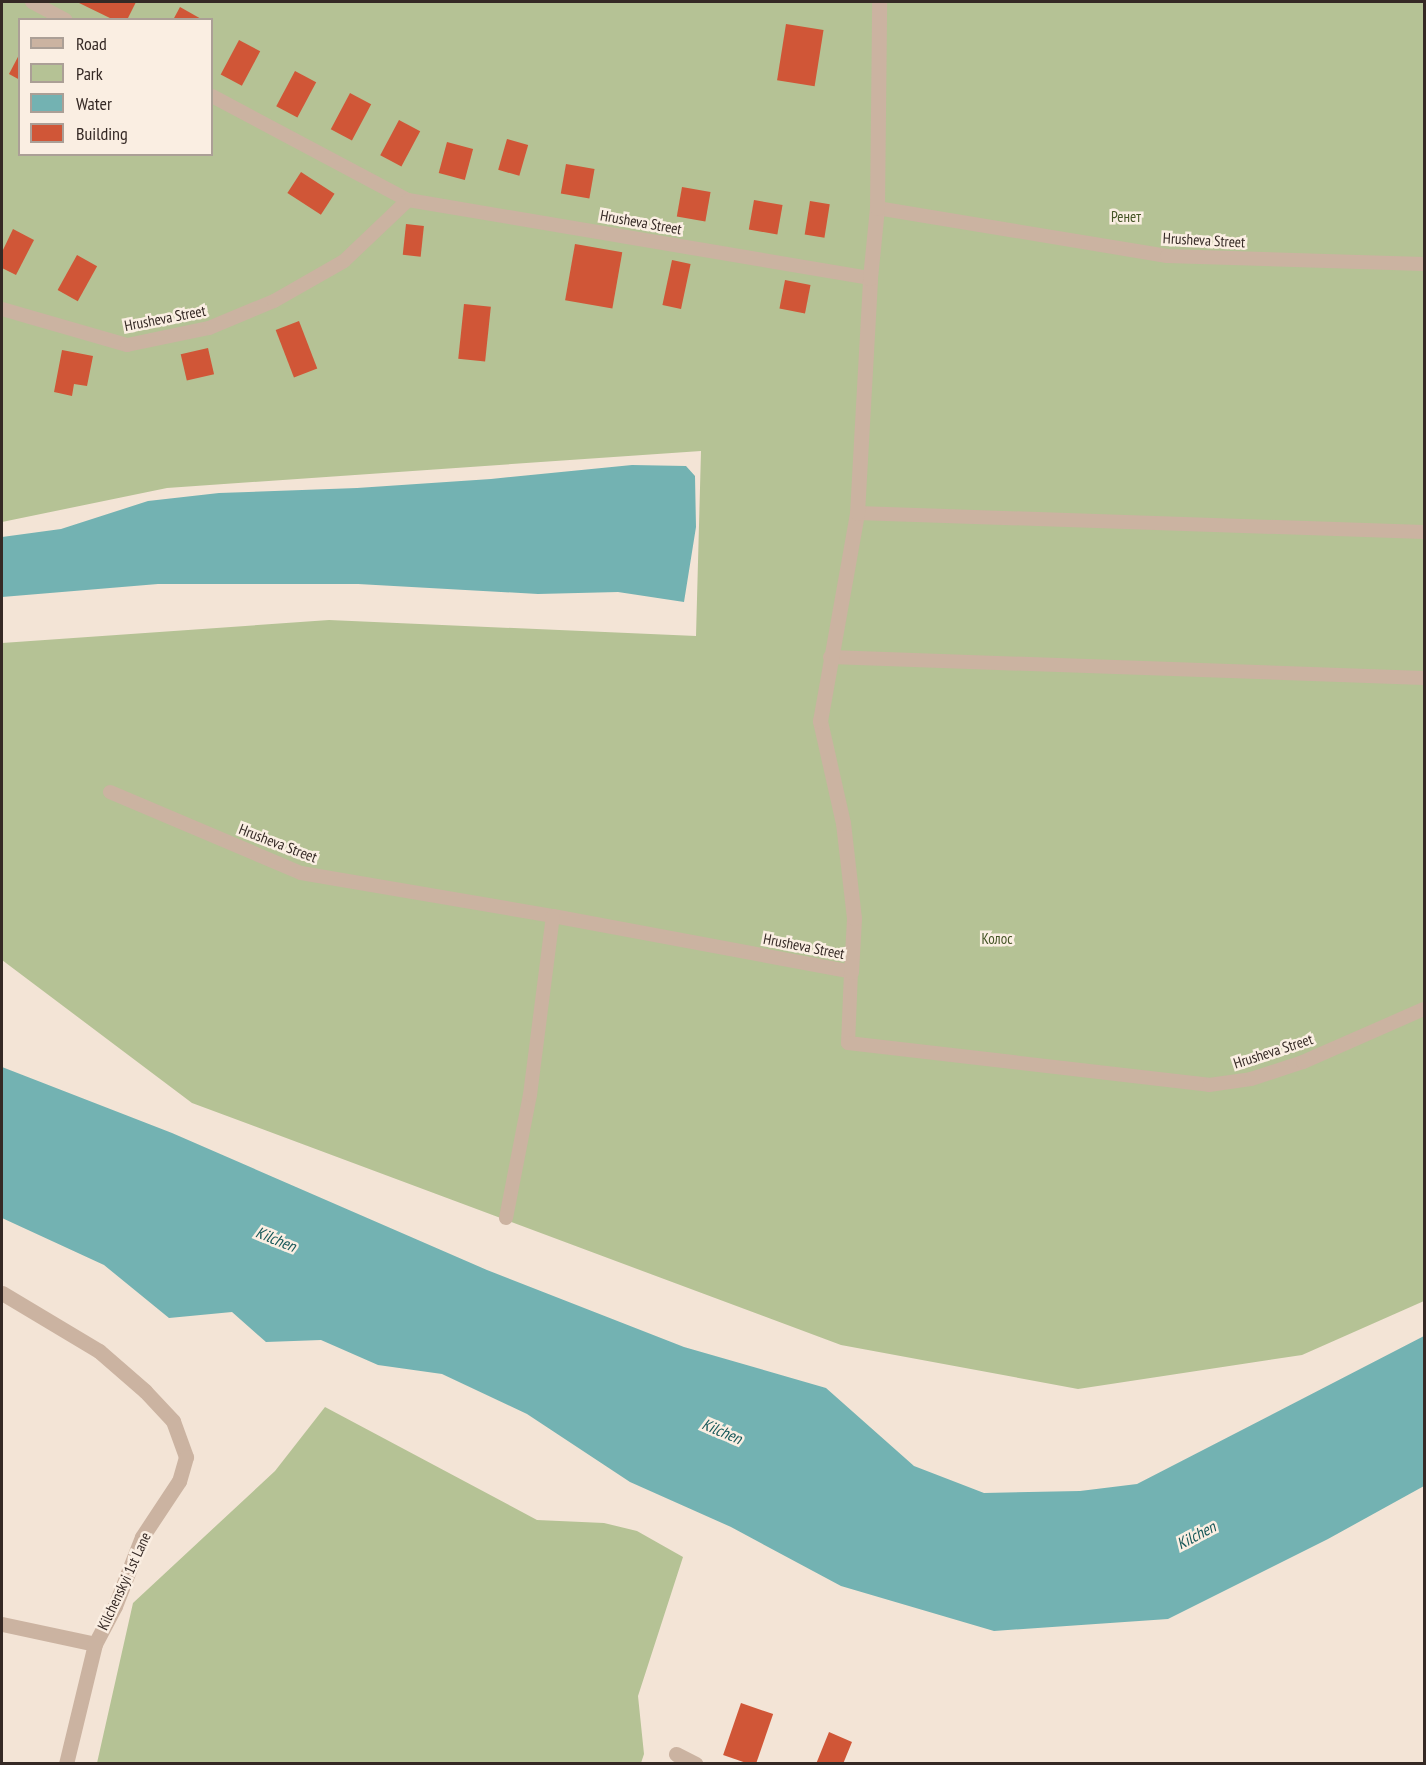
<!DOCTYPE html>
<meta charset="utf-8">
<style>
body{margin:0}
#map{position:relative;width:1426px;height:1765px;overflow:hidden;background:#f3e4d6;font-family:"PT Sans Narrow",sans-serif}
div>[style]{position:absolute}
.green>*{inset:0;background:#b5c295}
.water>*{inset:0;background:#73b2b2}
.building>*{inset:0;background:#d05637;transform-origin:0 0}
.service>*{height:14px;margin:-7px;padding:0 7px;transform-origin:7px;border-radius:7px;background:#cbb3a1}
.minor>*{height:15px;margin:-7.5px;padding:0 7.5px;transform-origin:7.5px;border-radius:7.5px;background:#cbb3a1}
span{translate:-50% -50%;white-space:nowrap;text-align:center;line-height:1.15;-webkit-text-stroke:5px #faeee2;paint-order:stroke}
.park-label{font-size:15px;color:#465527}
.street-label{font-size:15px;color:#352925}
.water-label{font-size:16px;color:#175859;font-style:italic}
.frame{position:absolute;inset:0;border:3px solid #352925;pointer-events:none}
.legend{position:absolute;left:18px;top:18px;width:195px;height:138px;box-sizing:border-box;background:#faeee2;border:2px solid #ab9f96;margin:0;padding:8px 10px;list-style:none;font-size:18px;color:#352925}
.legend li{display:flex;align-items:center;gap:12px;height:30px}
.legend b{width:30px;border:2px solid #ab9f96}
</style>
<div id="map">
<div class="green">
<i style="clip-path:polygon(evenodd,2px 2px,1424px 2px,1424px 1301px,1302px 1355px,1078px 1389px,841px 1345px,192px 1103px,2px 960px,2px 643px,329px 620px,696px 636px,701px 451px,167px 488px,2px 522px,2px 2px,20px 20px,212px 20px,212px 154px,20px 154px,20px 20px)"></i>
<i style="clip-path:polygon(325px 1407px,537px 1520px,604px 1523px,637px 1531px,683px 1557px,638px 1696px,644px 1754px,641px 1763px,97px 1763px,133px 1603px,275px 1471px)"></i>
</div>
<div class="water">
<i style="clip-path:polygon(632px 465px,686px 466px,695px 476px,696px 527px,684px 602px,618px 592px,538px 594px,358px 584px,158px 584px,2px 597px,2px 537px,61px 529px,148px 501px,219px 493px,357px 488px,491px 479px)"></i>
<i style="clip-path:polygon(2px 1067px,172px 1133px,487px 1270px,684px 1347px,826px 1388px,914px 1466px,984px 1493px,1080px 1491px,1137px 1484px,1424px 1336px,1424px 1486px,1328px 1539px,1168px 1619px,994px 1631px,841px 1586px,731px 1527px,630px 1482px,527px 1414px,442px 1374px,378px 1365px,321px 1340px,266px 1342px,232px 1312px,169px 1318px,104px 1265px,2px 1218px)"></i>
</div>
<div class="building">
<i style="clip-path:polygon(77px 2px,136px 2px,127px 20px,114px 20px)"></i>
<i style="clip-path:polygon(180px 7px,203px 20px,173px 20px)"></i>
<i style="left:786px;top:24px;width:38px;height:57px;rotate:9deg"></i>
<i style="left:239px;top:40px;width:24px;height:39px;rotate:28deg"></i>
<i style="clip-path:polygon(20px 53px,20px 80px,9px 74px)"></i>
<i style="left:295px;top:71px;width:24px;height:40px;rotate:28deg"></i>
<i style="left:350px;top:93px;width:24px;height:41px;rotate:28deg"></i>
<i style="left:399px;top:120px;width:24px;height:40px;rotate:28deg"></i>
<i style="left:507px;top:139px;width:22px;height:32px;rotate:16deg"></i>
<i style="left:447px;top:142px;width:27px;height:32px;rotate:15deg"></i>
<i style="left:566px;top:164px;width:29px;height:30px;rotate:10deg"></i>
<i style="left:301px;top:172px;width:40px;height:25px;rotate:33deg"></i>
<i style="left:682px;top:187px;width:29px;height:30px;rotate:10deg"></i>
<i style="left:754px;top:200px;width:29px;height:30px;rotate:10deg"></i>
<i style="left:810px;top:201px;width:20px;height:34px;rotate:9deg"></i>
<i style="left:406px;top:224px;width:18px;height:31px;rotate:6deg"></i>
<i style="clip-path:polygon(13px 229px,34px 240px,16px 275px,2px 268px,2px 252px)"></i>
<i style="left:575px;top:244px;width:48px;height:57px;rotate:10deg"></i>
<i style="left:77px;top:255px;width:23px;height:40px;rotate:29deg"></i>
<i style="left:672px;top:260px;width:19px;height:46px;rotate:12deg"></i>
<i style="left:785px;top:280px;width:26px;height:29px;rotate:11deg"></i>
<i style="left:464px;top:304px;width:27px;height:55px;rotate:6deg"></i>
<i style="left:299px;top:321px;width:51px;height:25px;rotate:69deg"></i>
<i style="left:208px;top:348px;width:27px;height:28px;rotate:77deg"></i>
<i style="clip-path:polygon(62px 350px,93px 356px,87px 386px,74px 384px,72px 396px,54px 392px)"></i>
<i style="left:741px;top:1703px;width:34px;height:55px;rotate:19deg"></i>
<i style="clip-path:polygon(829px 1732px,852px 1742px,843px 1764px,816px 1764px)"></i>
</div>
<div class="service">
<i style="left:32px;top:2px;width:38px;rotate:28deg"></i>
<i style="left:212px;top:96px;width:222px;rotate:28deg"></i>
<i style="left:408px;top:200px;width:469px;rotate:9.6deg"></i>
<i style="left:877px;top:208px;width:294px;rotate:9.4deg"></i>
<i style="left:1167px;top:256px;width:257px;rotate:1.8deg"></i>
<i style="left:2px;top:309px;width:130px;rotate:16.1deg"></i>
<i style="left:127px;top:345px;width:84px;rotate:-11.7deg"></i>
<i style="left:209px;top:328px;width:70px;rotate:-22.6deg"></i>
<i style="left:274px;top:301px;width:81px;rotate:-29.7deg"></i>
<i style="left:344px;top:261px;width:88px;rotate:-43.6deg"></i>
<i style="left:857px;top:513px;width:567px;rotate:1.92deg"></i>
<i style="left:830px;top:657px;width:594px;rotate:2.02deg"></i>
<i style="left:110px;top:792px;width:207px;rotate:23deg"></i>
<i style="left:301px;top:873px;width:256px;rotate:9.7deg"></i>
<i style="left:553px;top:916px;width:303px;rotate:10.6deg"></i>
<i style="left:851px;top:972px;width:71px;rotate:92.4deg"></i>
<i style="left:848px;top:1043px;width:363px;rotate:6.6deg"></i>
<i style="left:1209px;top:1085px;width:42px;rotate:-8.1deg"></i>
<i style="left:1251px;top:1079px;width:55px;rotate:-18.1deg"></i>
<i style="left:1303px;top:1062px;width:132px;rotate:-23.7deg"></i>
<i style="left:506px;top:1218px;width:125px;rotate:-79deg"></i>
<i style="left:530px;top:1095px;width:180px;rotate:-82.7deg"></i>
</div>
<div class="minor">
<i style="left:851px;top:972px;width:54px;rotate:-86.8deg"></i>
<i style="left:854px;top:918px;width:96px;rotate:-96.6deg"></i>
<i style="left:843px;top:823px;width:105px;rotate:-102.7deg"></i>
<i style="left:820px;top:721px;width:211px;rotate:-79.9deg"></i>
<i style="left:857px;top:513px;width:235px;rotate:-86.8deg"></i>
<i style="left:870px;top:278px;width:70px;rotate:-84.3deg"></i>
<i style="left:877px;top:208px;width:206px;rotate:-89.4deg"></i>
<i style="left:2px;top:1293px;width:113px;rotate:30.9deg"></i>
<i style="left:99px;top:1351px;width:61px;rotate:41deg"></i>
<i style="left:145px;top:1391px;width:41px;rotate:47deg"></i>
<i style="left:173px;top:1421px;width:38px;rotate:70deg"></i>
<i style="left:186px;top:1457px;width:25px;rotate:106deg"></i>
<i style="left:179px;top:1481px;width:67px;rotate:123.5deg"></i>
<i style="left:142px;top:1537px;width:74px;rotate:111.4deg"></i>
<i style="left:115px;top:1606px;width:43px;rotate:117.8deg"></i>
<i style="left:2px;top:1624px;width:95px;rotate:12.1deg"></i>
<i style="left:95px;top:1644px;width:123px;rotate:103.6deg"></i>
<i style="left:676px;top:1754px;width:22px;rotate:27deg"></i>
</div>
<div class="park-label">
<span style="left:1126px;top:217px">Ренет</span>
<span style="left:997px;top:939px">Колос</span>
</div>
<div class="street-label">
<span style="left:641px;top:222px;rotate:10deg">Hrusheva Street</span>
<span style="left:1204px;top:240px;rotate:3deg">Hrusheva Street</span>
<span style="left:165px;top:318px;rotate:-11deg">Hrusheva Street</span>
<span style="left:278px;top:843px;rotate:21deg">Hrusheva Street</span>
<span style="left:804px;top:946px;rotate:11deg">Hrusheva Street</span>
<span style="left:1273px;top:1051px;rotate:-18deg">Hrusheva Street</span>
<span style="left:124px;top:1581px;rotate:-65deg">Kilchenskyi 1st Lane</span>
</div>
<div class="water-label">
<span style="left:276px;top:1239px;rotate:22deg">Kilchen</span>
<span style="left:722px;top:1431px;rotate:23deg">Kilchen</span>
<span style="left:1196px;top:1535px;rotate:-28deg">Kilchen</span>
</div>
<div class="frame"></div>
<ul class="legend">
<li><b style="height:8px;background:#cbb3a1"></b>Road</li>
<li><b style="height:16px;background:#b5c295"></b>Park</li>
<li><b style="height:16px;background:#73b2b2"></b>Water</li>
<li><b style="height:16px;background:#d05637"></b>Building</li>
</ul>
</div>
